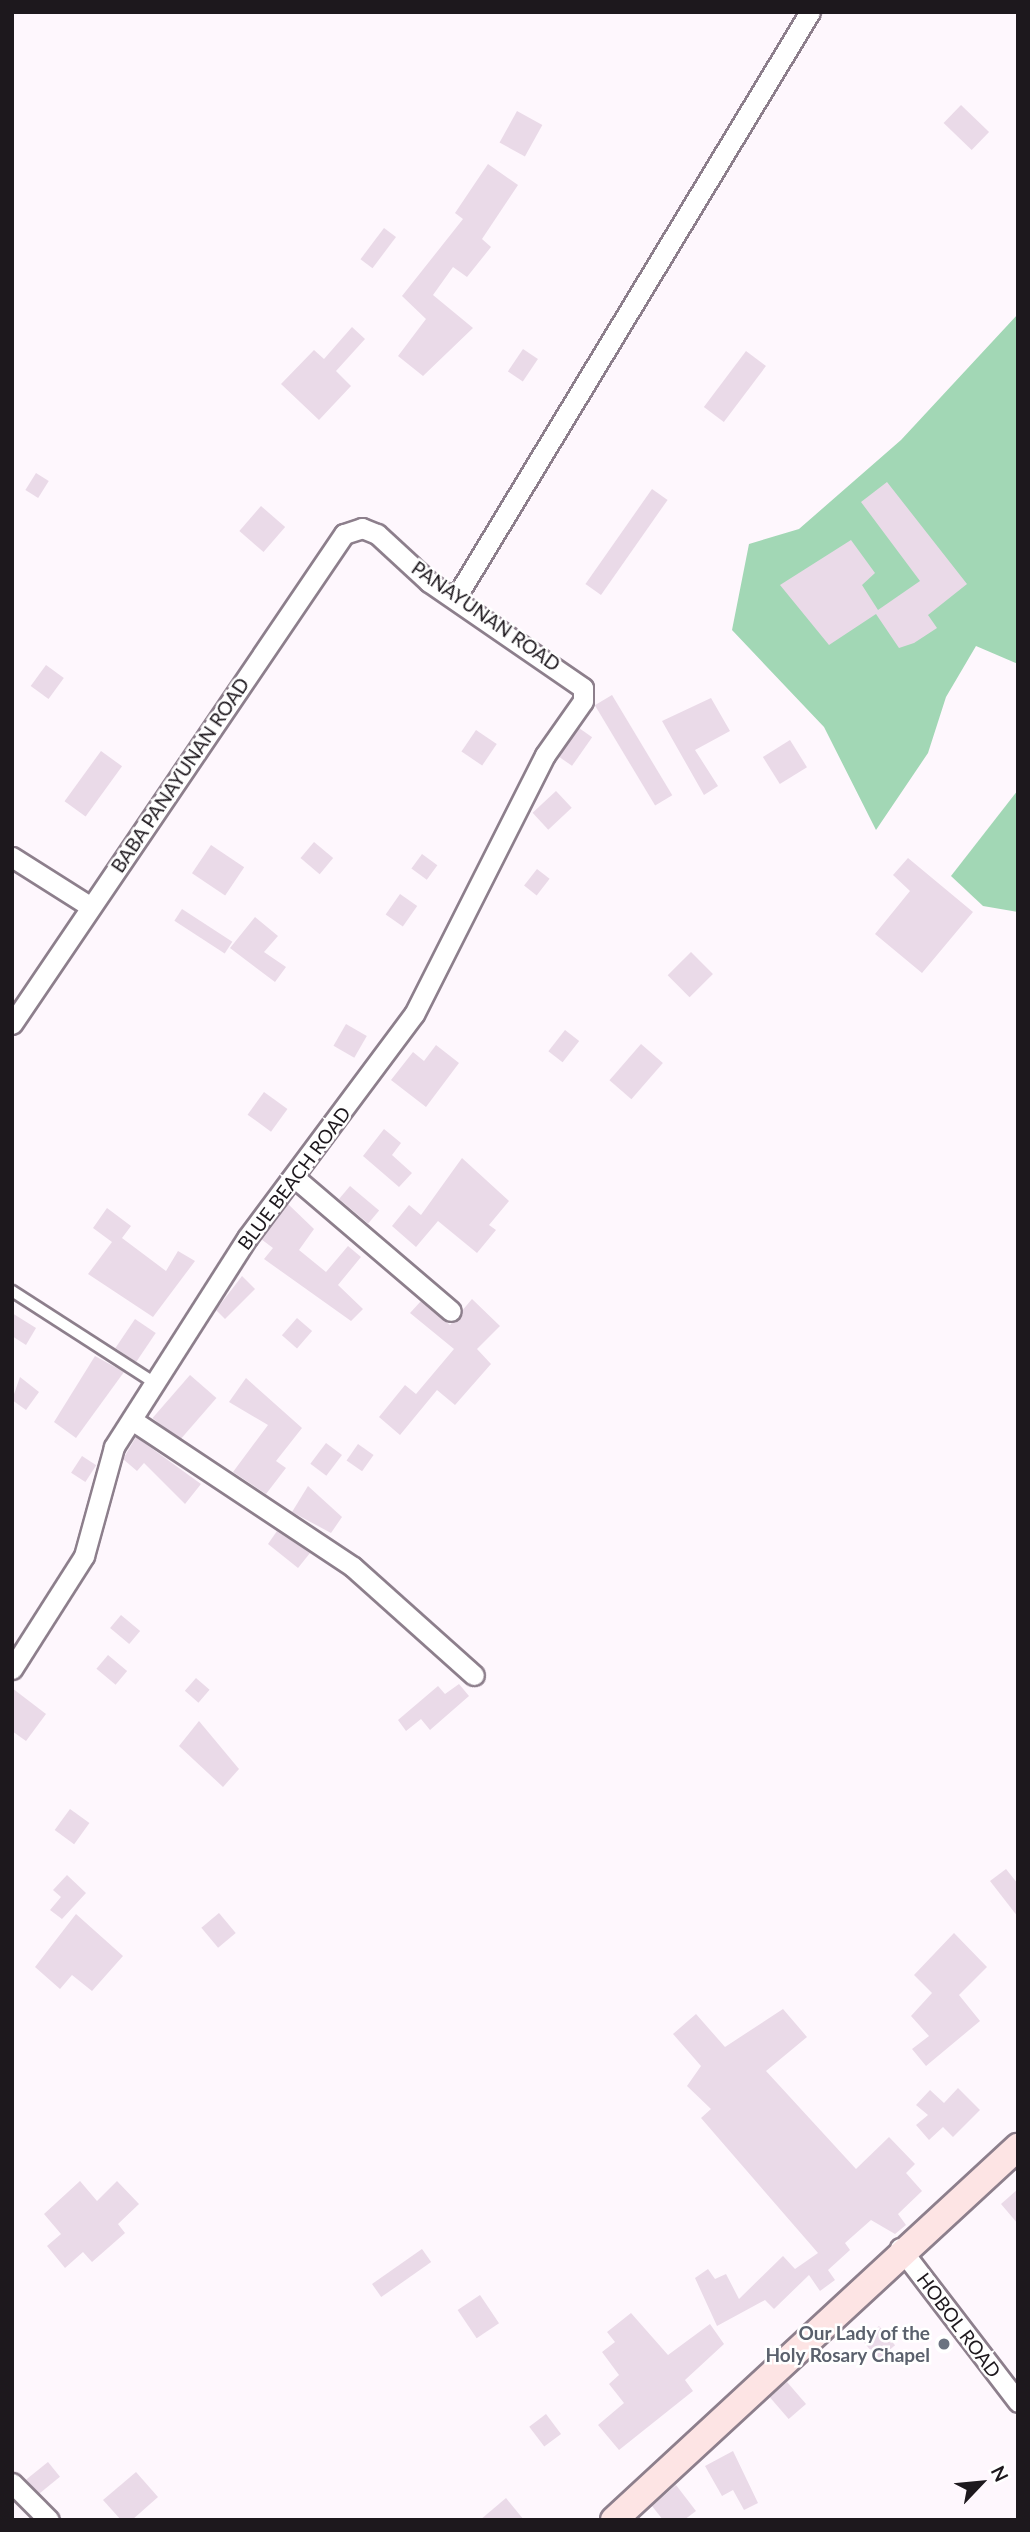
<!DOCTYPE html>
<style>
body{margin:0}
#map{position:relative;width:1030px;height:2532px;overflow:hidden;background:#fef7fd;font-family:Lato,sans-serif}
div>[style]{position:absolute}
.forest>*{inset:0;background:#a2d7b5}
.building>*{inset:0;background:#eadae8;transform-origin:0 0}
.roads{filter:drop-shadow(2px 0 #8d7f8c) drop-shadow(-2px 0 #8d7f8c) drop-shadow(0 2px #8d7f8c) drop-shadow(0 -2px #8d7f8c)}
.service>*{height:10px;margin:-5px;padding:0 5px;transform-origin:5px;border-radius:5px;background:#fff}
.minor>*{height:19px;margin:-9.5px;padding:0 9.5px;transform-origin:9.5px;border-radius:9.5px;background:#fff}
.secondary>*{height:26px;margin:-13px;padding:0 13px;transform-origin:13px;border-radius:13px;background:#fde4e4}
.dots>*{width:19px;height:19px;translate:-50% -50%;box-sizing:border-box;border:4px solid #fff;border-radius:50%}
span{translate:-50% -50%;white-space:nowrap;text-align:center;line-height:1.15;-webkit-text-stroke:5px #fff;paint-order:stroke}
.street-label{font-size:19px;color:#1d181d}
.worship-label{font-size:19px;color:#5b616d;font-weight:700}
.right{translate:-100% -50%;text-align:right}
.frame{position:absolute;inset:0;border:14px solid #1d181d;pointer-events:none}
.north{position:absolute;left:946px;top:2448px;width:70px;height:70px;-webkit-text-stroke:5px #fff;paint-order:stroke;rotate:64deg;font-size:19px;font-weight:700;line-height:28px;text-align:center;color:#1d181d}
.north::after{content:'';display:block;margin:auto;width:24px;height:32px;background:#1d181d;clip-path:polygon(50% 0,100% 100%,50% 72%,0 100%)}
</style>
<div id="map">
<div class="forest">
<i style="clip-path:polygon(1018px 314px,1018px 664px,976px 646px,946px 697px,928px 753px,876px 830px,824px 727px,732px 630px,749px 544px,799px 529px,901px 440px)"></i>
<i style="clip-path:polygon(1018px 790px,1018px 912px,983px 906px,951px 876px)"></i>
</div>
<div class="building">
<i style="left:961px;top:105px;width:39px;height:25px;rotate:44deg"></i>
<i style="left:517px;top:111px;width:29px;height:36px;rotate:29deg"></i>
<i style="clip-path:polygon(488px 164px,518px 185px,482px 239px,491px 247px,467px 277px,453px 267px,433px 295px,473px 328px,423px 376px,398px 356px,426px 319px,402px 296px,463px 219px,455px 213px)"></i>
<i style="left:384px;top:228px;width:15px;height:39px;rotate:37deg"></i>
<i style="clip-path:polygon(352px 327px,365px 339px,336px 371px,351px 386px,319px 420px,281px 384px,314px 350px,324px 359px)"></i>
<i style="left:523px;top:349px;width:18px;height:27px;rotate:34deg"></i>
<i style="left:746px;top:351px;width:25px;height:70px;rotate:37deg"></i>
<i style="left:36px;top:473px;width:15px;height:20px;rotate:32deg"></i>
<i style="clip-path:polygon(887px 482px,967px 584px,928px 615px,937px 628px,914px 643px,899px 648px,876px 614px,829px 645px,780px 585px,851px 540px,875px 573px,862px 585px,878px 610px,920px 581px,861px 502px)"></i>
<i style="left:652px;top:489px;width:19px;height:116px;rotate:35deg"></i>
<i style="left:261px;top:506px;width:32px;height:33px;rotate:41deg"></i>
<i style="left:46px;top:665px;width:22px;height:26px;rotate:36deg"></i>
<i style="left:612px;top:695px;width:117px;height:20px;rotate:59deg"></i>
<i style="clip-path:polygon(711px 698px,730px 731px,695px 750px,718px 786px,704px 795px,662px 721px)"></i>
<i style="left:579px;top:728px;width:16px;height:35px;rotate:35deg"></i>
<i style="left:476px;top:730px;width:25px;height:26px;rotate:34deg"></i>
<i style="left:790px;top:740px;width:32px;height:32px;rotate:58deg"></i>
<i style="left:101px;top:751px;width:26px;height:62px;rotate:36deg"></i>
<i style="left:556px;top:791px;width:23px;height:32px;rotate:47deg"></i>
<i style="left:314px;top:842px;width:25px;height:21px;rotate:40deg"></i>
<i style="left:211px;top:845px;width:40px;height:34px;rotate:34deg"></i>
<i style="left:422px;top:854px;width:19px;height:18px;rotate:36deg"></i>
<i style="clip-path:polygon(908px 858px,973px 912px,922px 973px,875px 934px,910px 891px,893px 875px)"></i>
<i style="left:537px;top:869px;width:16px;height:21px;rotate:38deg"></i>
<i style="left:400px;top:894px;width:21px;height:25px;rotate:35deg"></i>
<i style="left:182px;top:909px;width:60px;height:14px;rotate:33deg"></i>
<i style="clip-path:polygon(255px 917px,278px 936px,264px 952px,286px 967px,275px 982px,230px 948px)"></i>
<i style="left:691px;top:952px;width:31px;height:33px;rotate:45deg"></i>
<i style="left:346px;top:1024px;width:24px;height:25px;rotate:30deg"></i>
<i style="left:565px;top:1030px;width:18px;height:27px;rotate:38deg"></i>
<i style="left:641px;top:1044px;width:29px;height:48px;rotate:41deg"></i>
<i style="clip-path:polygon(436px 1045px,459px 1063px,426px 1107px,391px 1080px,413px 1052px,424px 1061px)"></i>
<i style="left:264px;top:1092px;width:29px;height:28px;rotate:36deg"></i>
<i style="clip-path:polygon(384px 1129px,401px 1143px,392px 1155px,412px 1173px,399px 1187px,363px 1156px)"></i>
<i style="clip-path:polygon(462px 1158px,509px 1201px,489px 1225px,496px 1230px,477px 1253px,438px 1221px,416px 1247px,392px 1226px,409px 1205px,421px 1215px)"></i>
<i style="left:350px;top:1186px;width:38px;height:17px;rotate:40deg"></i>
<i style="clip-path:polygon(288px 1204px,314px 1229px,299px 1250px,326px 1272px,348px 1246px,361px 1257px,338px 1285px,363px 1309px,351px 1321px,264px 1259px,273px 1248px,261px 1239px)"></i>
<i style="clip-path:polygon(107px 1208px,131px 1226px,122px 1238px,166px 1271px,178px 1251px,195px 1261px,153px 1317px,88px 1274px,112px 1242px,93px 1228px)"></i>
<i style="clip-path:polygon(242px 1276px,255px 1289px,225px 1319px,216px 1310px)"></i>
<i style="clip-path:polygon(472px 1299px,500px 1326px,477px 1349px,491px 1364px,455px 1405px,437px 1390px,400px 1435px,379px 1417px,405px 1385px,416px 1394px,454px 1349px,410px 1313px,421px 1301px,450px 1325px)"></i>
<i style="clip-path:polygon(12px 1313px,36px 1328px,26px 1345px,12px 1336px)"></i>
<i style="left:297px;top:1318px;width:20px;height:23px;rotate:41deg"></i>
<i style="left:135px;top:1319px;width:25px;height:35px;rotate:34deg"></i>
<i style="clip-path:polygon(95px 1356px,124px 1372px,76px 1438px,54px 1422px)"></i>
<i style="left:190px;top:1375px;width:35px;height:57px;rotate:41deg"></i>
<i style="clip-path:polygon(20px 1377px,39px 1392px,26px 1410px,12px 1400px)"></i>
<i style="clip-path:polygon(246px 1378px,302px 1428px,276px 1461px,286px 1468px,266px 1494px,233px 1472px,268px 1425px,229px 1402px)"></i>
<i style="clip-path:polygon(136px 1437px,201px 1484px,185px 1504px,144px 1463px,137px 1471px,123px 1459px)"></i>
<i style="left:326px;top:1443px;width:20px;height:26px;rotate:37deg"></i>
<i style="left:358px;top:1444px;width:19px;height:20px;rotate:35deg"></i>
<i style="left:82px;top:1456px;width:17px;height:20px;rotate:33deg"></i>
<i style="clip-path:polygon(308px 1486px,342px 1517px,331px 1533px,292px 1512px)"></i>
<i style="clip-path:polygon(277px 1531px,310px 1553px,298px 1568px,268px 1544px)"></i>
<i style="left:121px;top:1615px;width:25px;height:17px;rotate:40deg"></i>
<i style="left:108px;top:1655px;width:25px;height:18px;rotate:40deg"></i>
<i style="left:196px;top:1678px;width:18px;height:17px;rotate:41deg"></i>
<i style="clip-path:polygon(459px 1684px,469px 1696px,430px 1730px,421px 1719px,406px 1731px,398px 1720px,438px 1686px,445px 1694px)"></i>
<i style="clip-path:polygon(12px 1688px,46px 1714px,26px 1741px,12px 1731px)"></i>
<i style="clip-path:polygon(199px 1721px,239px 1769px,223px 1787px,179px 1746px)"></i>
<i style="left:70px;top:1809px;width:24px;height:26px;rotate:36deg"></i>
<i style="clip-path:polygon(1006px 1869px,1018px 1884px,1018px 1917px,990px 1881px)"></i>
<i style="clip-path:polygon(67px 1875px,86px 1893px,62px 1919px,50px 1910px,61px 1897px,53px 1890px)"></i>
<i style="left:219px;top:1913px;width:26px;height:23px;rotate:50deg"></i>
<i style="clip-path:polygon(76px 1914px,123px 1956px,92px 1991px,72px 1975px,60px 1989px,35px 1967px)"></i>
<i style="clip-path:polygon(954px 1933px,987px 1967px,959px 1995px,980px 2021px,926px 2066px,912px 2049px,929px 2036px,911px 2016px,932px 1993px,914px 1975px)"></i>
<i style="clip-path:polygon(783px 2009px,807px 2037px,766px 2071px,856px 2169px,889px 2137px,915px 2164px,906px 2173px,922px 2191px,898px 2214px,906px 2225px,895px 2234px,871px 2220px,845px 2243px,850px 2250px,828px 2270px,835px 2280px,820px 2291px,809px 2275px,774px 2309px,765px 2300px,717px 2326px,695px 2278px,708px 2269px,715px 2279px,726px 2274px,739px 2299px,783px 2256px,795px 2269px,818px 2253px,701px 2118px,711px 2109px,687px 2086px,701px 2066px,673px 2034px,696px 2014px,725px 2047px)"></i>
<i style="clip-path:polygon(958px 2088px,980px 2110px,953px 2137px,943px 2127px,929px 2140px,916px 2125px,928px 2115px,916px 2105px,930px 2090px,944px 2103px)"></i>
<i style="clip-path:polygon(80px 2181px,97px 2201px,117px 2181px,139px 2204px,118px 2224px,125px 2233px,92px 2262px,83px 2252px,65px 2268px,47px 2246px,61px 2234px,44px 2214px)"></i>
<i style="clip-path:polygon(1018px 2189px,1018px 2224px,1001px 2204px)"></i>
<i style="left:422px;top:2249px;width:16px;height:61px;rotate:55deg"></i>
<i style="left:480px;top:2295px;width:34px;height:27px;rotate:56deg"></i>
<i style="clip-path:polygon(631px 2313px,668px 2355px,710px 2324px,724px 2344px,685px 2380px,693px 2391px,619px 2450px,598px 2425px,624px 2403px,609px 2384px,619px 2375px,602px 2352px,615px 2342px,607px 2332px)"></i>
<i style="left:879px;top:2326px;width:25px;height:22px;rotate:50deg"></i>
<i style="left:787px;top:2382px;width:29px;height:23px;rotate:49deg"></i>
<i style="left:546px;top:2414px;width:25px;height:21px;rotate:53deg"></i>
<i style="clip-path:polygon(733px 2451px,758px 2503px,744px 2510px,733px 2490px,722px 2496px,705px 2466px)"></i>
<i style="left:48px;top:2462px;width:19px;height:28px;rotate:51deg"></i>
<i style="clip-path:polygon(136px 2472px,158px 2497px,132px 2520px,121px 2520px,103px 2500px)"></i>
<i style="clip-path:polygon(676px 2485px,696px 2511px,684px 2520px,663px 2520px,652px 2506px)"></i>
<i style="clip-path:polygon(506px 2498px,524px 2520px,480px 2520px)"></i>
</div>
<div class="roads">
<div class="service">
<i style="left:12px;top:1291px;width:170px;rotate:32.8deg"></i>
</div>
<div class="minor">
<i style="left:455px;top:599px;width:686px;rotate:-58.84deg"></i>
<i style="left:12px;top:857px;width:93px;rotate:32.3deg"></i>
<i style="left:12px;top:1024px;width:592px;rotate:-55.88deg"></i>
<i style="left:344px;top:534px;width:19px;rotate:-18deg"></i>
<i style="left:362px;top:528px;width:16px;rotate:22deg"></i>
<i style="left:377px;top:534px;width:71px;rotate:42.7deg"></i>
<i style="left:429px;top:582px;width:187px;rotate:34.5deg"></i>
<i style="left:583px;top:688px;width:13px;rotate:90deg"></i>
<i style="left:583px;top:701px;width:66px;rotate:125.1deg"></i>
<i style="left:545px;top:755px;width:290px;rotate:116.8deg"></i>
<i style="left:414px;top:1014px;width:279px;rotate:126.7deg"></i>
<i style="left:247px;top:1238px;width:248px;rotate:122.5deg"></i>
<i style="left:114px;top:1447px;width:113px;rotate:105.4deg"></i>
<i style="left:84px;top:1556px;width:134px;rotate:122.5deg"></i>
<i style="left:294px;top:1177px;width:206px;rotate:40.5deg"></i>
<i style="left:132px;top:1420px;width:265px;rotate:33.6deg"></i>
<i style="left:353px;top:1567px;width:162px;rotate:41.8deg"></i>
<i style="left:900px;top:2248px;width:194px;rotate:52.5deg"></i>
<i style="left:12px;top:2483px;width:52px;rotate:45deg"></i>
</div>
<div class="secondary">
<i style="left:614px;top:2520px;width:550px;rotate:-42.72deg"></i>
</div>
</div>
<div class="dots">
<i style="left:944px;top:2344px;background:#6b7280"></i>
</div>
<div class="street-label">
<span style="left:486px;top:616px;rotate:35deg">PANAYUNAN ROAD</span>
<span style="left:180px;top:775px;rotate:-56deg">BABA PANAYUNAN ROAD</span>
<span style="left:294px;top:1178px;rotate:-53deg">BLUE BEACH ROAD</span>
<span style="left:959px;top:2325px;rotate:53deg">HOBOL ROAD</span>
</div>
<div class="worship-label">
<span class="right" style="left:930px;top:2344px">Our Lady of the<br>Holy Rosary Chapel</span>
</div>
<div class="frame"></div>
<div class="north">N</div>
</div>
